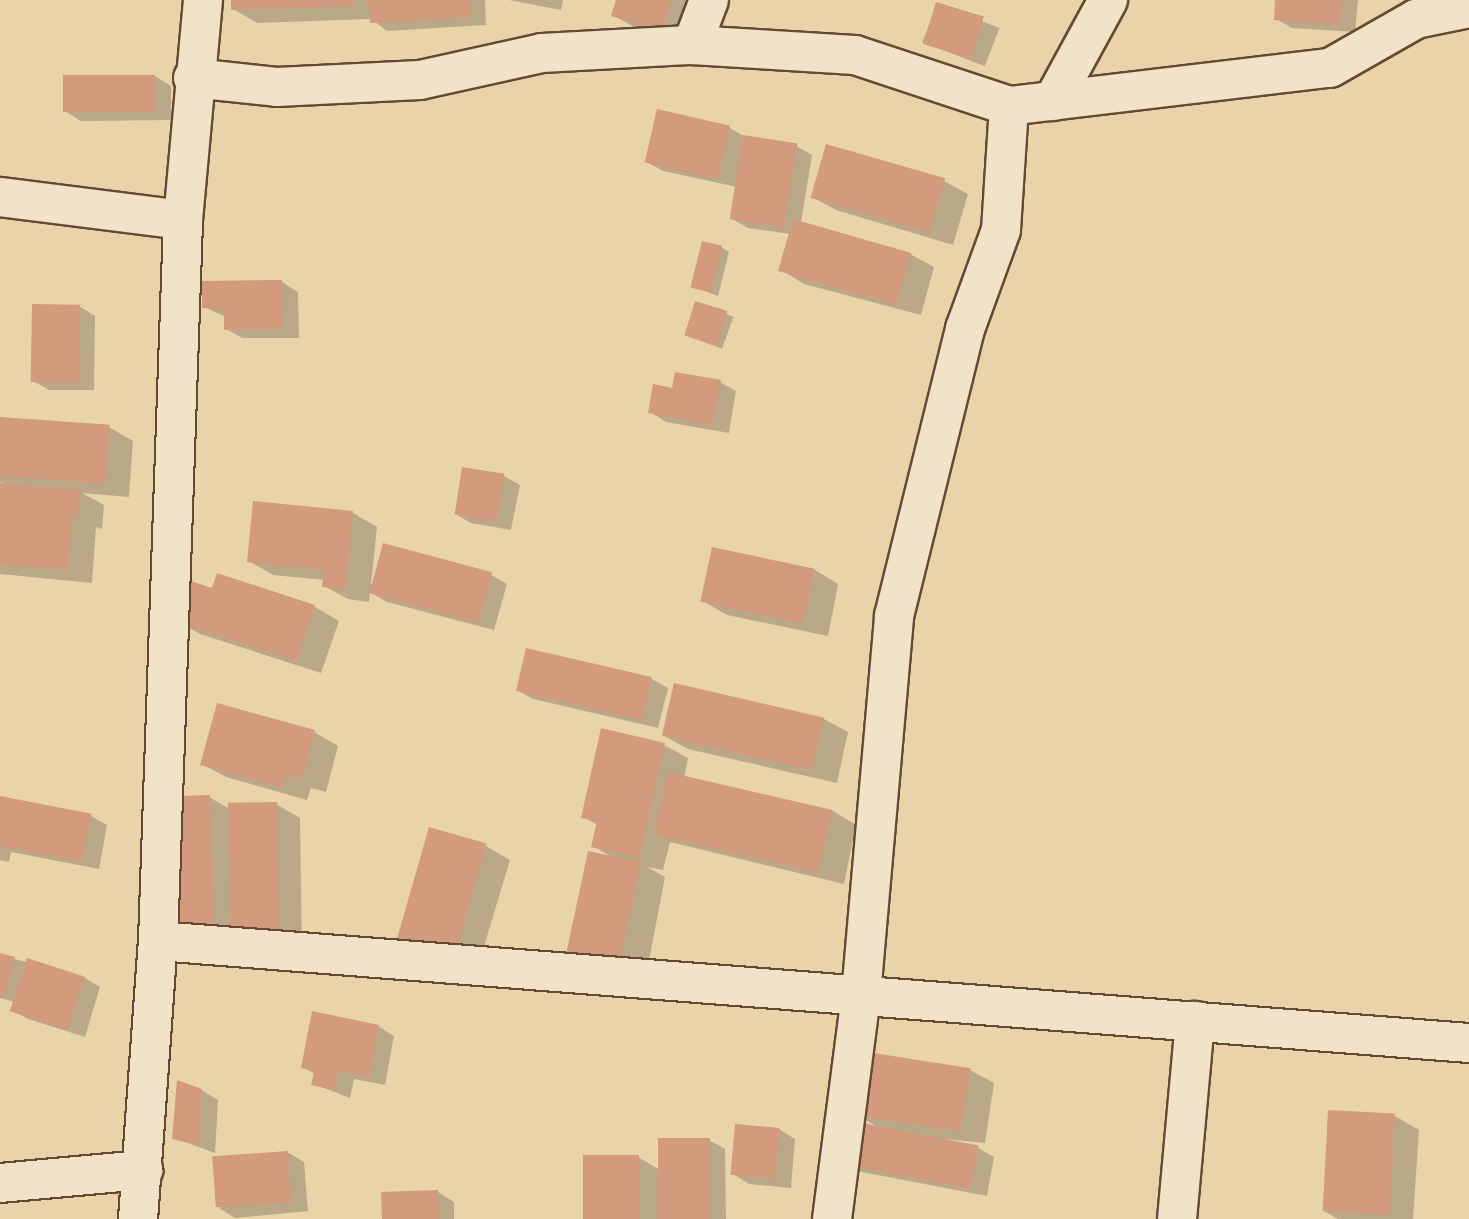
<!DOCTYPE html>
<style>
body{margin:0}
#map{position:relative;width:1469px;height:1219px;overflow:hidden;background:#e9d4aa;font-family:Vollkorn,serif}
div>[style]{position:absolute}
.shadow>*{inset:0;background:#0003;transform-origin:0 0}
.building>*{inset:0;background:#d39a7e;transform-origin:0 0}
.roads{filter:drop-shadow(2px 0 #664833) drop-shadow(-2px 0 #664833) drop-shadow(0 2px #664833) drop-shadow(0 -2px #664833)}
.minor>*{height:38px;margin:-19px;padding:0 19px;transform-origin:19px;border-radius:19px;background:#f1e3c8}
span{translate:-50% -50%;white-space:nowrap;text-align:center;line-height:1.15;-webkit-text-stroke:5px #f1e3c8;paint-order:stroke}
</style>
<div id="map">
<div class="shadow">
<i style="clip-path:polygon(232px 0,485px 0,486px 25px,387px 31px,371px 19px,257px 23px,233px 9px)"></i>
<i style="clip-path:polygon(509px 0,563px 0,561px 10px)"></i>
<i style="clip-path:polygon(618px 0,699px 0,686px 44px,637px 29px,613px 15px)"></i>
<i style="clip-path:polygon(1277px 0,1358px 0,1355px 32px,1292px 28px,1276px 19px)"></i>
<i style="left:937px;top:4px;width:67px;height:41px;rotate:21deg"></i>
<i style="clip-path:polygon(155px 76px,171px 86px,171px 120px,81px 121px,65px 111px)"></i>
<i style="clip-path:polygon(658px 112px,730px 128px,747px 138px,796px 146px,812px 155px,801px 223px,910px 254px,934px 267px,921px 315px,804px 284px,781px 270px,790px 234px,748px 228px,732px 219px,737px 187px,663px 171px,647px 162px)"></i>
<i style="clip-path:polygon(944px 181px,968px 194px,953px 245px,836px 210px,812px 197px)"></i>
<i style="clip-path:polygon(721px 247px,729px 252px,718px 296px,693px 287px)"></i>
<i style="clip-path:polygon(282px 282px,298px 292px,299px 338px,242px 338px,226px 329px,226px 317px,204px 307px)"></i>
<i style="left:696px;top:303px;width:40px;height:34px;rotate:20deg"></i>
<i style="clip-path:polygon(79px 306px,95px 316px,94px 390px,49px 390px,33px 381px)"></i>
<i style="clip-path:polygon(720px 382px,736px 391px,729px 433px,666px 422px,650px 412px,673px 390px)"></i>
<i style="clip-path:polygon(0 419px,109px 427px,133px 441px,129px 497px,82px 493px,104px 505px,102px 529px,96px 527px,92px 583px,0 574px,0 485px,6px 485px,0 482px)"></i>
<i style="clip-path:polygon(463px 469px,504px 476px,520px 485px,511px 530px,471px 523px,455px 514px)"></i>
<i style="clip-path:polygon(255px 503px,353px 513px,377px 527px,371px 584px,491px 575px,507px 584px,494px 630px,387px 602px,370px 592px,369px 602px,348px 599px,324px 586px,325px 580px,273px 575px,249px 561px)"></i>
<i style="clip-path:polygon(815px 570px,838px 584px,828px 636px,727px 615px,703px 601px)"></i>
<i style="clip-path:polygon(219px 575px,315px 607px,339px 621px,321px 673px,200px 634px,176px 621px,214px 590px)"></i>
<i style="clip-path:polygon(527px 650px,652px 679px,668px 688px,658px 728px,533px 699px,517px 690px)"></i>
<i style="clip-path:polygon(676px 685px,824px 719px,848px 732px,837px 783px,688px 749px,664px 736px)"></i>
<i style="clip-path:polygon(314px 732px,338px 746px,326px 792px,311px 788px,307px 800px,226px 777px,202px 764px)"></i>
<i style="clip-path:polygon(664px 745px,688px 758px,684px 778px,833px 811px,856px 825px,844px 884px,670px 842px,663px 870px,647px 867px,665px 877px,642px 997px,589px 987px,613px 858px,593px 846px,598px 825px,583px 817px)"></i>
<i style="clip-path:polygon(209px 797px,230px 809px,276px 804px,300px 818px,302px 956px,189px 957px)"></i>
<i style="clip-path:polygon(0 798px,91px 816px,107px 825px,99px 869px,11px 852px,9px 862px,0 860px)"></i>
<i style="clip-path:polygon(486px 846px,510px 860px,476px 973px,397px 942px)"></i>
<i style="clip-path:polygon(0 955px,85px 978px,100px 987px,85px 1037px,28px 1019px,12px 1010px,15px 1002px,0 998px)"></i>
<i style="clip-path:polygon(378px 1026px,394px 1036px,385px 1085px,354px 1079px,350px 1098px,313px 1084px,315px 1074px,303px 1067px)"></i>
<i style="clip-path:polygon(970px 1070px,994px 1083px,985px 1143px,923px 1137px,978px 1148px,994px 1157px,987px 1196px,862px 1172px,846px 1163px,878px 1127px,853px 1113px)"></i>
<i style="clip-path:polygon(202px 1090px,218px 1100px,215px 1153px,174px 1138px)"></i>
<i style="clip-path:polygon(1395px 1116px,1419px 1130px,1413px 1219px,1338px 1219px,1322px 1210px)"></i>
<i style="clip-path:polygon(779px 1129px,795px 1139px,791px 1188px,749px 1184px,733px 1174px)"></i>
<i style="clip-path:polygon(709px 1140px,725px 1149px,726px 1219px,586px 1219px,638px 1157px,660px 1170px)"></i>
<i style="clip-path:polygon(287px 1152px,304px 1162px,308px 1211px,235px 1218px,219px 1208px)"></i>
<i style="clip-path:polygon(438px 1192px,454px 1202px,454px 1219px,384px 1219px)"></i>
</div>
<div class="building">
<i style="clip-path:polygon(231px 0,354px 0,354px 6px,231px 10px)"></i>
<i style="clip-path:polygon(368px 0,470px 0,471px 17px,370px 23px)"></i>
<i style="clip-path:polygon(616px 0,672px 0,662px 31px,611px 16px)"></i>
<i style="clip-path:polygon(1275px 0,1342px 0,1340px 24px,1274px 20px)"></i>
<i style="left:936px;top:2px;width:50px;height:44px;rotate:17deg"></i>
<i style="left:63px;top:75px;width:92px;height:37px"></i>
<i style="left:657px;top:109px;width:75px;height:55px;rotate:13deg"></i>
<i style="left:743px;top:135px;width:55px;height:85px;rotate:9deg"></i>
<i style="left:826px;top:144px;width:124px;height:56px;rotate:16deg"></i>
<i style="left:793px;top:219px;width:123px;height:54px;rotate:16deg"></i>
<i style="left:702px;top:241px;width:21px;height:48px;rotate:14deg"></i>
<i style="clip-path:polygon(282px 280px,283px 329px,224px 330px,224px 309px,202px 308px,202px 281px)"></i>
<i style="left:695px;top:301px;width:34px;height:36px;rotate:17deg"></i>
<i style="left:32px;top:304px;width:48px;height:78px;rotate:1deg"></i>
<i style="clip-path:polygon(675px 372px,721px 380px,713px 425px,648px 413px,653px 384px,672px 388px)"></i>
<i style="left:0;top:417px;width:110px;height:59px;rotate:4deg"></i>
<i style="left:462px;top:467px;width:43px;height:48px;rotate:9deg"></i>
<i style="clip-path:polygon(0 483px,80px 490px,78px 516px,72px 515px,68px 570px,0 564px)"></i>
<i style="clip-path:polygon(253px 501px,353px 511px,346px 589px,322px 587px,324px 570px,247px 562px)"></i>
<i style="left:383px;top:543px;width:113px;height:52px;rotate:15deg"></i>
<i style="left:712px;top:547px;width:105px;height:56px;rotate:12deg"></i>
<i style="clip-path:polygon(217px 573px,315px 605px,297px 661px,174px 621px,188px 580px,212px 588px)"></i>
<i style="left:526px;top:648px;width:129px;height:44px;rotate:13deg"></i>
<i style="left:674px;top:683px;width:154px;height:54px;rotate:13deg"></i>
<i style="clip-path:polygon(217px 703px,315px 730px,302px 779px,287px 775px,283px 788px,200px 765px)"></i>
<i style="clip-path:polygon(601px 728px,665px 743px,640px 858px,591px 847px,597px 821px,581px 818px)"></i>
<i style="left:668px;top:772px;width:169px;height:64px;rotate:13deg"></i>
<i style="left:210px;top:795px;width:147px;height:51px;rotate:88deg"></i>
<i style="left:0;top:796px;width:93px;height:49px;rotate:11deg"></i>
<i style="left:277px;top:802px;width:142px;height:49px;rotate:89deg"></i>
<i style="left:429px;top:827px;width:60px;height:121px;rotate:16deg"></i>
<i style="left:588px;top:851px;width:54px;height:126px;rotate:12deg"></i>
<i style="clip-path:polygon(0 953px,15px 957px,6px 996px,0 994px)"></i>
<i style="left:27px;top:958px;width:61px;height:56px;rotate:18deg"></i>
<i style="clip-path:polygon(312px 1011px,379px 1025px,369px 1077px,338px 1071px,334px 1090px,311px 1085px,314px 1071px,301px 1068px)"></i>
<i style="left:861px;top:1051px;width:111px;height:64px;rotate:9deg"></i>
<i style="clip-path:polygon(177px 1080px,202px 1089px,199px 1145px,172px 1139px)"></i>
<i style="left:1328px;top:1110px;width:67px;height:101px;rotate:3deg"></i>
<i style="left:852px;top:1121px;width:129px;height:44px;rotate:11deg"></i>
<i style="left:735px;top:1124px;width:45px;height:51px;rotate:5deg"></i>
<i style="left:710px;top:1138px;width:81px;height:52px;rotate:90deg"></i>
<i style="left:288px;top:1151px;width:51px;height:76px;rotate:86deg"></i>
<i style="left:639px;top:1155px;width:64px;height:56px;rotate:90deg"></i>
<i style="left:438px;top:1190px;width:29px;height:57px;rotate:88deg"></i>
</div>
<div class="roads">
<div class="minor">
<i style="left:692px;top:45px;width:48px;rotate:-69.3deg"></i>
<i style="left:193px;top:78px;width:84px;rotate:6.1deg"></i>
<i style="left:277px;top:87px;width:143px;rotate:-2.8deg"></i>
<i style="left:420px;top:80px;width:125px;rotate:-12.5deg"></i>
<i style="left:542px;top:53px;width:150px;rotate:-3.1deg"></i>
<i style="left:692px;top:45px;width:163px;rotate:3.5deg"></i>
<i style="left:855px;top:55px;width:162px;rotate:18.3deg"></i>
<i style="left:1009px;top:106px;width:323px;rotate:-6.8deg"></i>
<i style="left:1330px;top:68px;width:99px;rotate:-29.7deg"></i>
<i style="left:1416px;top:19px;width:54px;rotate:-11.7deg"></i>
<i style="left:1053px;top:101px;width:115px;rotate:-61.4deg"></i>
<i style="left:0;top:197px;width:184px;rotate:7.2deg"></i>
<i style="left:158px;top:941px;width:1315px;rotate:4.45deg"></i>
<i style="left:0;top:1183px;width:144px;rotate:-5.2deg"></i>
<i style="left:138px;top:1219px;width:279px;rotate:-85.9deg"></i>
<i style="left:158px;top:941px;width:721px;rotate:-88.01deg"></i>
<i style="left:183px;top:220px;width:221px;rotate:-84.8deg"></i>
<i style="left:832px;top:1219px;width:226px;rotate:-82.6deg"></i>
<i style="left:861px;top:995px;width:380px;rotate:-85deg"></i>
<i style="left:894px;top:616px;width:296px;rotate:-76.1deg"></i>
<i style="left:965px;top:329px;width:105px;rotate:-70deg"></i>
<i style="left:1001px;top:230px;width:124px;rotate:-86.3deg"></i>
<i style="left:1177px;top:1219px;width:199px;rotate:-84.8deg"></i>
</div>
</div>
</div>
